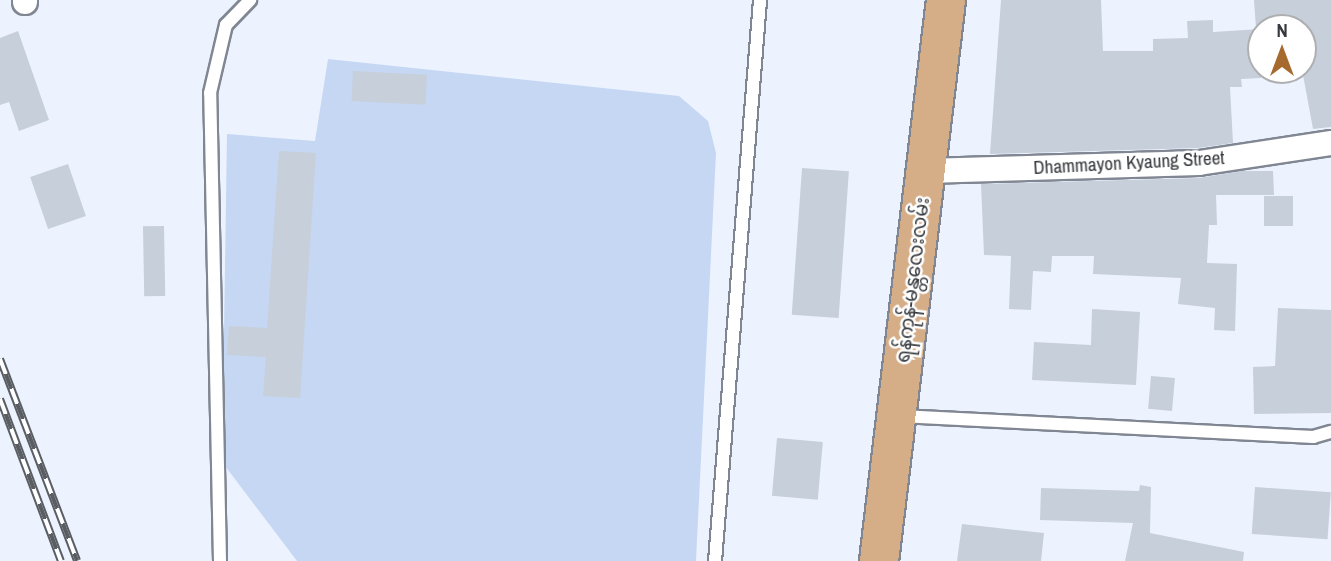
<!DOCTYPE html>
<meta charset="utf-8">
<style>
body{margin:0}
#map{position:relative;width:1331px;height:561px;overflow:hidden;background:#ecf3ff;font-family:"Archivo Narrow","Noto Sans Myanmar",sans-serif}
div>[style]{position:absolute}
.green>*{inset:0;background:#c6d7f3}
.building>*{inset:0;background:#c7cfda;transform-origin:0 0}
.roads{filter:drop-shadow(2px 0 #818792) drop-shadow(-2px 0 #818792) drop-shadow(0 2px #818792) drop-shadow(0 -2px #818792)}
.lane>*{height:12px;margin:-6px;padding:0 6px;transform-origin:6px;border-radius:6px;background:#fff}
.street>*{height:24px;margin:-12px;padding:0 12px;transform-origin:12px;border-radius:12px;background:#fff}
.primary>*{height:38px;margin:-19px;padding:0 19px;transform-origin:19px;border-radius:19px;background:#d5ad86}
.rail>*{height:8px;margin-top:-4px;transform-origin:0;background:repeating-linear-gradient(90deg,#fff 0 16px,#5a5e63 0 32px);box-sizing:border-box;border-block:2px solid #5a5e63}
span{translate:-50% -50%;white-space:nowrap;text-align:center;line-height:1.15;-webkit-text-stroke:5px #fff;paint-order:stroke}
.street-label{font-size:19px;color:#35383c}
.north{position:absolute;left:1247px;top:14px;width:70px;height:70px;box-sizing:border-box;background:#fff;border:2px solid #aeafb1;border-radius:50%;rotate:0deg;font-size:19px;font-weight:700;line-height:28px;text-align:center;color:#35383c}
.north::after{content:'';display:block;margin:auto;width:24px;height:32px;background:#a76a2e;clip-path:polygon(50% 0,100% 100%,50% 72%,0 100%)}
</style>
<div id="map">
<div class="green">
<i style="clip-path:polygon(328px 59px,679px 96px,708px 121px,716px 153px,696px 561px,297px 561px,222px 462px,227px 134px,315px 141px)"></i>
</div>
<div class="building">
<i style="clip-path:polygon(1001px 0,1101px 0,1103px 51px,1153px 51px,1153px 39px,1188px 38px,1187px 21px,1213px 20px,1213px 32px,1261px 29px,1261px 78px,1241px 79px,1242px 87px,1230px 87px,1233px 143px,1198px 148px,990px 154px)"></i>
<i style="clip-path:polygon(1254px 0,1331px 0,1331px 127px,1313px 129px,1303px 75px,1303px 28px,1256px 28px)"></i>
<i style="clip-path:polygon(18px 31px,49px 120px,19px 131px,9px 102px,0 105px,0 38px)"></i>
<i style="left:353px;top:71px;width:74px;height:30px;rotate:3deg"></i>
<i style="clip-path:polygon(279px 151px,316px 153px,300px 398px,263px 396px,266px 357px,227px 355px,229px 326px,267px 328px)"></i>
<i style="left:68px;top:164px;width:55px;height:40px;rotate:71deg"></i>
<i style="left:802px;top:168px;width:47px;height:147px;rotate:4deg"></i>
<i style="clip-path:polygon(1242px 171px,1273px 171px,1274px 195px,1216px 195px,1217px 225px,1209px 225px,1207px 263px,1237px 264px,1235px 331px,1214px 330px,1215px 308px,1178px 304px,1181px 278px,1093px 274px,1094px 256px,1052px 256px,1051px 272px,1033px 271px,1031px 310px,1009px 309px,1011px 256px,984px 255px,981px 184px,1199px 178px)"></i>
<i style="left:1264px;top:196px;width:29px;height:30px"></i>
<i style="left:164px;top:226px;width:70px;height:21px;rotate:89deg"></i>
<i style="clip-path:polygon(1278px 308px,1331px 310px,1331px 413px,1254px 414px,1253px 367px,1275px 366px)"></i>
<i style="clip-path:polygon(1092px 309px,1140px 312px,1136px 385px,1032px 380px,1034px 342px,1091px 345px)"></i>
<i style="left:1151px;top:376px;width:24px;height:33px;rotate:5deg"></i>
<i style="left:777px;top:438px;width:46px;height:58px;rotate:5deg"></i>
<i style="clip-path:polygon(1140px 485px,1151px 487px,1150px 533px,1244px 552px,1243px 561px,1125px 561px,1133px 523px,1040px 520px,1041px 488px,1139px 491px)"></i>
<i style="left:1255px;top:487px;width:76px;height:47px;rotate:4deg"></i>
<i style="clip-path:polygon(962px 524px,1044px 533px,1041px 561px,957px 561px)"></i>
</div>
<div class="roads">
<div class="lane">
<i style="left:900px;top:416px;width:414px;rotate:2.9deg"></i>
<i style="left:1313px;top:437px;width:19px;rotate:-16deg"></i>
<i style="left:220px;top:561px;width:468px;rotate:-91.2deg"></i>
<i style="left:210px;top:93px;width:70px;rotate:-76.8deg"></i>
<i style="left:226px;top:25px;width:35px;rotate:-46deg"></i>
<i style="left:715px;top:561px;width:563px;rotate:-85.41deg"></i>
</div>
<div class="street">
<i style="left:25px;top:0;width:2px;rotate:90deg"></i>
<i style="left:926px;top:171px;width:273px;rotate:-1.7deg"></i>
<i style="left:1199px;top:163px;width:134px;rotate:-8.6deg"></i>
</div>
<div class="primary">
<i style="left:879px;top:561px;width:565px;rotate:-83.19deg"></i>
</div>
</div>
<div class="rail">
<i style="left:0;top:359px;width:216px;rotate:69.1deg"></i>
<i style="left:0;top:399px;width:173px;rotate:69.4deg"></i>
</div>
<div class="street-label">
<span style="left:1129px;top:163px;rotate:-3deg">Dhammayon Kyaung Street</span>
<span style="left:913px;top:280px;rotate:-83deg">ရန်ကုန်-မန္တလေးလမ်း</span>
</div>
<div class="north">N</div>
</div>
